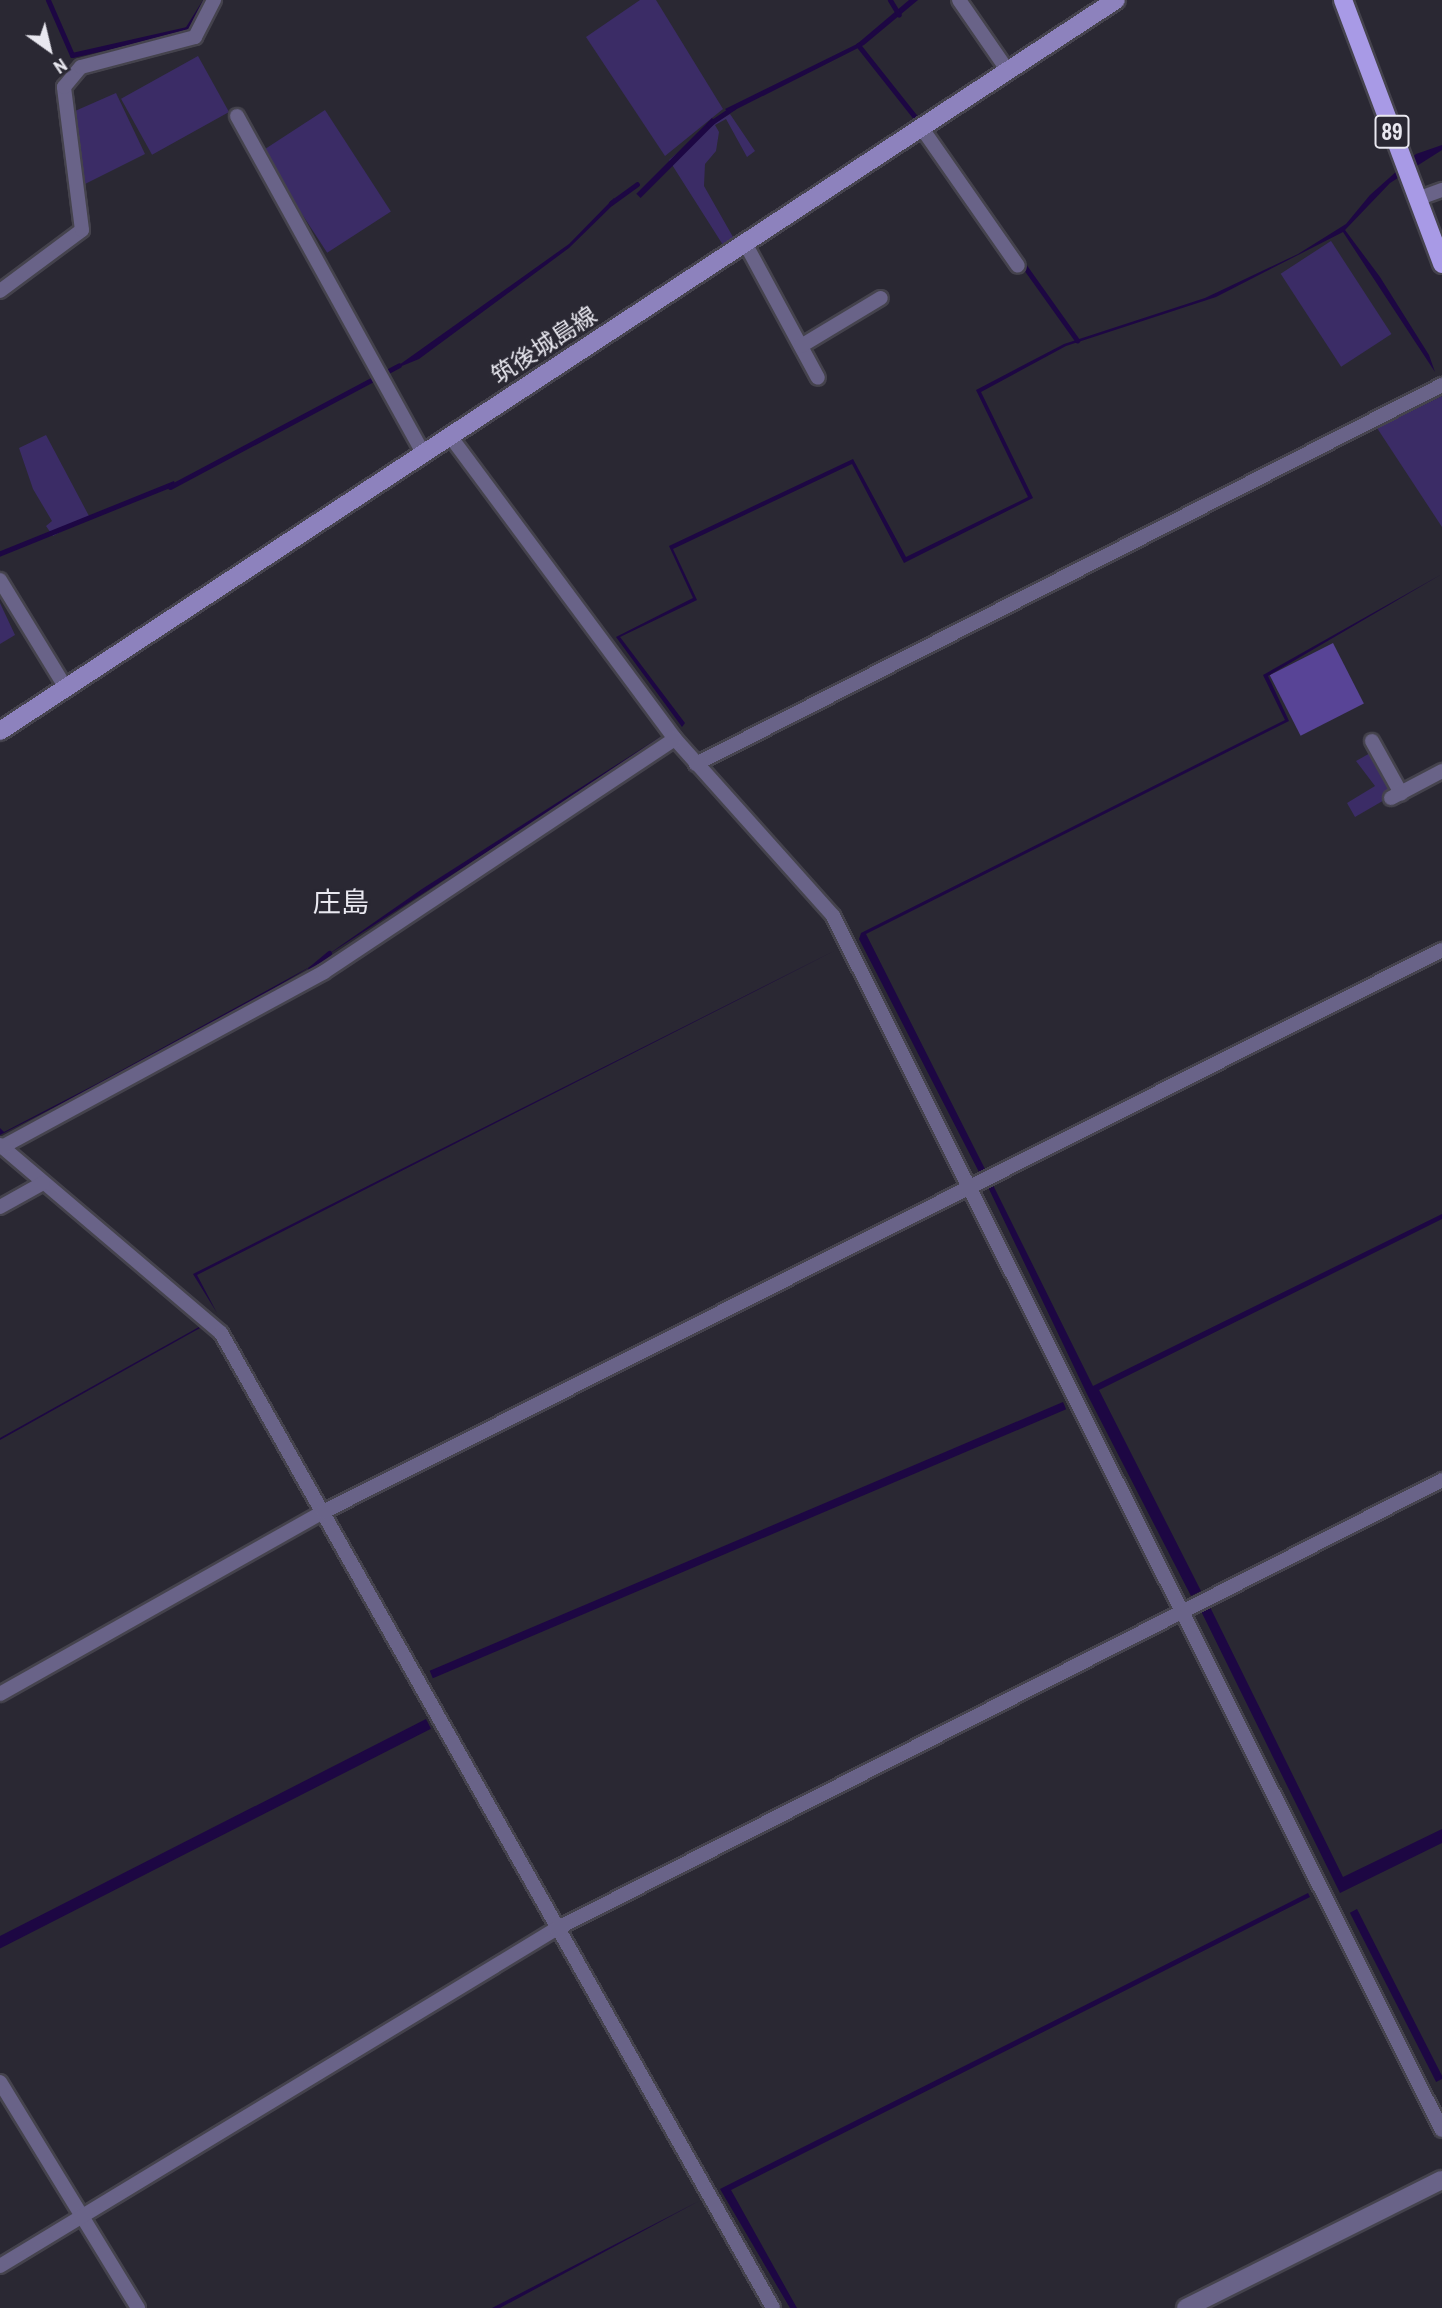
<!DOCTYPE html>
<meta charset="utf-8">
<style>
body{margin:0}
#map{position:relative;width:1442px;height:2308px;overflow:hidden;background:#2a2833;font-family:"Archivo Narrow","Noto Sans JP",sans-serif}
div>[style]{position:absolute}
.green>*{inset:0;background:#3b2c66;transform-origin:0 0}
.forest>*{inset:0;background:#584496;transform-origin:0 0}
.water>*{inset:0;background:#1d0743;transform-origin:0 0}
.stream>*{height:5px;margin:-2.5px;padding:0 2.5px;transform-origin:2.5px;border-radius:2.5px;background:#1d0743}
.roads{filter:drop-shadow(2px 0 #45434d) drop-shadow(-2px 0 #45434d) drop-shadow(0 2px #45434d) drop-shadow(0 -2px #45434d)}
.minor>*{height:14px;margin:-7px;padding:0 7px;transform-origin:7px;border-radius:7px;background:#696388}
.tertiary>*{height:18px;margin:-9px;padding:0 9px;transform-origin:9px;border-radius:9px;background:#696388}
.secondary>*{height:18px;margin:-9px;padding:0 9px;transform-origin:9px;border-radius:9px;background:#8d82bd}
.primary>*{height:18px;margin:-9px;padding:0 9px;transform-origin:9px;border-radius:9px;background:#a89ae6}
span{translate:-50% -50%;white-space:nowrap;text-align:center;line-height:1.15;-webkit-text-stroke:5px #2a2833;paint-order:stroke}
.shield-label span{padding:2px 5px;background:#2a2833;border:2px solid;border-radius:5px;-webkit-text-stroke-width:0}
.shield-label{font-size:23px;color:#e9e8f0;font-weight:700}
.street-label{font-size:24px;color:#e9e8f0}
.quarter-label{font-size:28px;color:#e9e8f0}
.north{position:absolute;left:14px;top:14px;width:70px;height:70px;-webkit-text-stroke:5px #2a2833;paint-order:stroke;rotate:146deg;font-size:19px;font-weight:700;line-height:28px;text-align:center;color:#e9e8f0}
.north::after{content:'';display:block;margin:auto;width:24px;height:32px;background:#e9e8f0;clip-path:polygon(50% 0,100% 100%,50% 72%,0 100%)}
</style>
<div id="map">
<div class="green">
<i style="clip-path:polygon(640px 0,656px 0,723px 109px,665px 156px,586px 37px)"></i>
<i style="left:198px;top:56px;width:64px;height:88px;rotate:61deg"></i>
<i style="clip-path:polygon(116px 93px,145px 154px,85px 184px,75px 111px)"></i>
<i style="left:325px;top:110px;width:121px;height:76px;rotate:57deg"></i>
<i style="clip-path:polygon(730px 114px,755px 151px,747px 157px,726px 119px,715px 125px,719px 132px,716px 151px,705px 164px,704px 186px,733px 237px,723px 245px,669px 160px,710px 126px)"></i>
<i style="left:1331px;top:241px;width:111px;height:60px;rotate:57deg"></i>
<i style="clip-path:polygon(1442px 396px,1442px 527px,1377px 428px)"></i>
<i style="clip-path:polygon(46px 435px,89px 516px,53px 536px,46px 526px,52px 521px,33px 489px,19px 448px)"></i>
<i style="clip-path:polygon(0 603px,15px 635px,0 644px)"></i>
<i style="clip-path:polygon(1372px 752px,1393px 795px,1355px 817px,1347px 803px,1375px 786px,1356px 761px)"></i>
</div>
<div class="forest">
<i style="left:1333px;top:643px;width:68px;height:71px;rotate:63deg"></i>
</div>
<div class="water">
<i style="clip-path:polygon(909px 0,918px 0,864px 45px,729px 113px,725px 109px,857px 44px)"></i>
<i style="left:712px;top:118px;width:6px;height:107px;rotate:45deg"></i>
<i style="clip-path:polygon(1442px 145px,1442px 150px,1390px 183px,1345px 230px,1380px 277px,1429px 355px,1435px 372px,1343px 232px,1216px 297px,1066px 346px,981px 392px,1033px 498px,904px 563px,852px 464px,673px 549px,697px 600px,620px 637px,685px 723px,682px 727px,616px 637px,693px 598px,669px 546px,853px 459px,906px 557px,1028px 497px,976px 390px,1064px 344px,1205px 298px,1298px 254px,1346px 224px,1370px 195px,1416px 154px)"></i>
<i style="clip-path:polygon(614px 198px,616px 202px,569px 248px,419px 359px,392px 370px,569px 244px)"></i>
<i style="left:174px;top:481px;width:5px;height:191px;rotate:68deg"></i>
<i style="clip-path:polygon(1442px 574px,1268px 676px,1289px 721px,866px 934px,985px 1169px,979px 1172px,859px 939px,861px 933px,1285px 720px,1263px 675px)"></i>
<i style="clip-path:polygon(660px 737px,662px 739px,323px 958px,422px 889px)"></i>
<i style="clip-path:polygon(838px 949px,197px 1275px,217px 1313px,193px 1274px)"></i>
<i style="clip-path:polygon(315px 964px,194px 1036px,0 1135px,0 1128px,4px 1132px,102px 1081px)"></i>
<i style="clip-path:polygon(993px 1185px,1093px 1386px,1442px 1214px,1442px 1219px,1099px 1390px,1201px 1591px,1191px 1596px,1087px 1394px,988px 1187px)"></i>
<i style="clip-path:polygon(199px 1327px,200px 1328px,0 1440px,0 1438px)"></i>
<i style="left:1063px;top:1402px;width:8px;height:688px;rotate:67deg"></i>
<i style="clip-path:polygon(1210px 1607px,1343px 1877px,1442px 1829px,1442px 1843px,1340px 1893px,1201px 1611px)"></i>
<i style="left:426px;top:1719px;width:11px;height:495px;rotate:63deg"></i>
<i style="clip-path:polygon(1308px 1893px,1310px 1897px,731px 2190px,797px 2308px,790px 2308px,720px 2189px)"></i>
<i style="left:1357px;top:1909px;width:190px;height:8px;rotate:63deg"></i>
<i style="clip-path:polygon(699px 2201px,500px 2308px,492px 2308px)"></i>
</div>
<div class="stream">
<i style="left:48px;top:0;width:60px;rotate:66.4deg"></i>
<i style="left:72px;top:55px;width:118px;rotate:-12.7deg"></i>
<i style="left:187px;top:29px;width:34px;rotate:-58deg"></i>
<i style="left:890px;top:0;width:17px;rotate:59deg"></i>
<i style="left:858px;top:45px;width:92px;rotate:51.6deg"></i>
<i style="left:709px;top:124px;width:29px;rotate:-34deg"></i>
<i style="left:611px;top:203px;width:32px;rotate:-36deg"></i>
<i style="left:1022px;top:263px;width:95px;rotate:54.5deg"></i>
<i style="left:170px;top:487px;width:259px;rotate:-28deg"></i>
<i style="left:310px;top:969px;width:25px;rotate:-40deg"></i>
</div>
<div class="roads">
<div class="minor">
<i style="left:959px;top:0;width:86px;rotate:55.4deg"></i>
<i style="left:237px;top:116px;width:385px;rotate:61.1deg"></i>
<i style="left:921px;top:127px;width:169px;rotate:55.1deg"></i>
<i style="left:1417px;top:199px;width:27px;rotate:-20deg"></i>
<i style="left:745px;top:243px;width:153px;rotate:61.6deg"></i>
<i style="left:0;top:291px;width:102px;rotate:-36.6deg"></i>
<i style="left:82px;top:230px;width:144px;rotate:-97.2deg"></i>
<i style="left:64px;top:87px;width:26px;rotate:-50deg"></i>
<i style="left:81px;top:67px;width:118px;rotate:-14.7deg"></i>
<i style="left:195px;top:37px;width:42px;rotate:-62.8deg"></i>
<i style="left:801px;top:346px;width:93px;rotate:-31deg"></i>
<i style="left:450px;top:436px;width:377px;rotate:53.4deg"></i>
<i style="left:675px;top:739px;width:237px;rotate:48.2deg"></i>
<i style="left:833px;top:916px;width:1358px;rotate:63.36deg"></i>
<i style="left:0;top:580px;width:127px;rotate:58.6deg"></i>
<i style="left:1372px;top:741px;width:60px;rotate:60.9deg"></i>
<i style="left:696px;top:764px;width:837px;rotate:-26.93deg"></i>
<i style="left:1391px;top:798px;width:58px;rotate:-27.9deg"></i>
<i style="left:0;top:1145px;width:290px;rotate:40.4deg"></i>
<i style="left:221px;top:1333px;width:1120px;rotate:60.48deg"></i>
<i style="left:2px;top:1147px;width:366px;rotate:-28.5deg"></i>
<i style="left:324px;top:972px;width:421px;rotate:-33.6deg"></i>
<i style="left:0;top:1207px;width:49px;rotate:-29.2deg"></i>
<i style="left:0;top:1694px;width:371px;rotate:-29.4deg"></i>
<i style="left:323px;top:1512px;width:1252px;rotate:-26.67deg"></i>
<i style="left:0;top:2082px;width:265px;rotate:58.6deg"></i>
<i style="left:0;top:2266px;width:650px;rotate:-31.22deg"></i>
<i style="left:556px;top:1929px;width:993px;rotate:-26.87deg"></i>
</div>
<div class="tertiary">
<i style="left:1186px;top:2308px;width:286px;rotate:-26.6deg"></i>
</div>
<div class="secondary">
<i style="left:0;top:731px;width:1334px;rotate:-33.23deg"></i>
</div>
<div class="primary">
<i style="left:1343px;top:0;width:282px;rotate:69.4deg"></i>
</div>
</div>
<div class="shield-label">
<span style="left:1392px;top:132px">89</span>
</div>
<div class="street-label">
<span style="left:544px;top:345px;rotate:-33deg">筑後城島線</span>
</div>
<div class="quarter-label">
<span style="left:341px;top:902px">庄島</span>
</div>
<div class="north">N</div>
</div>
